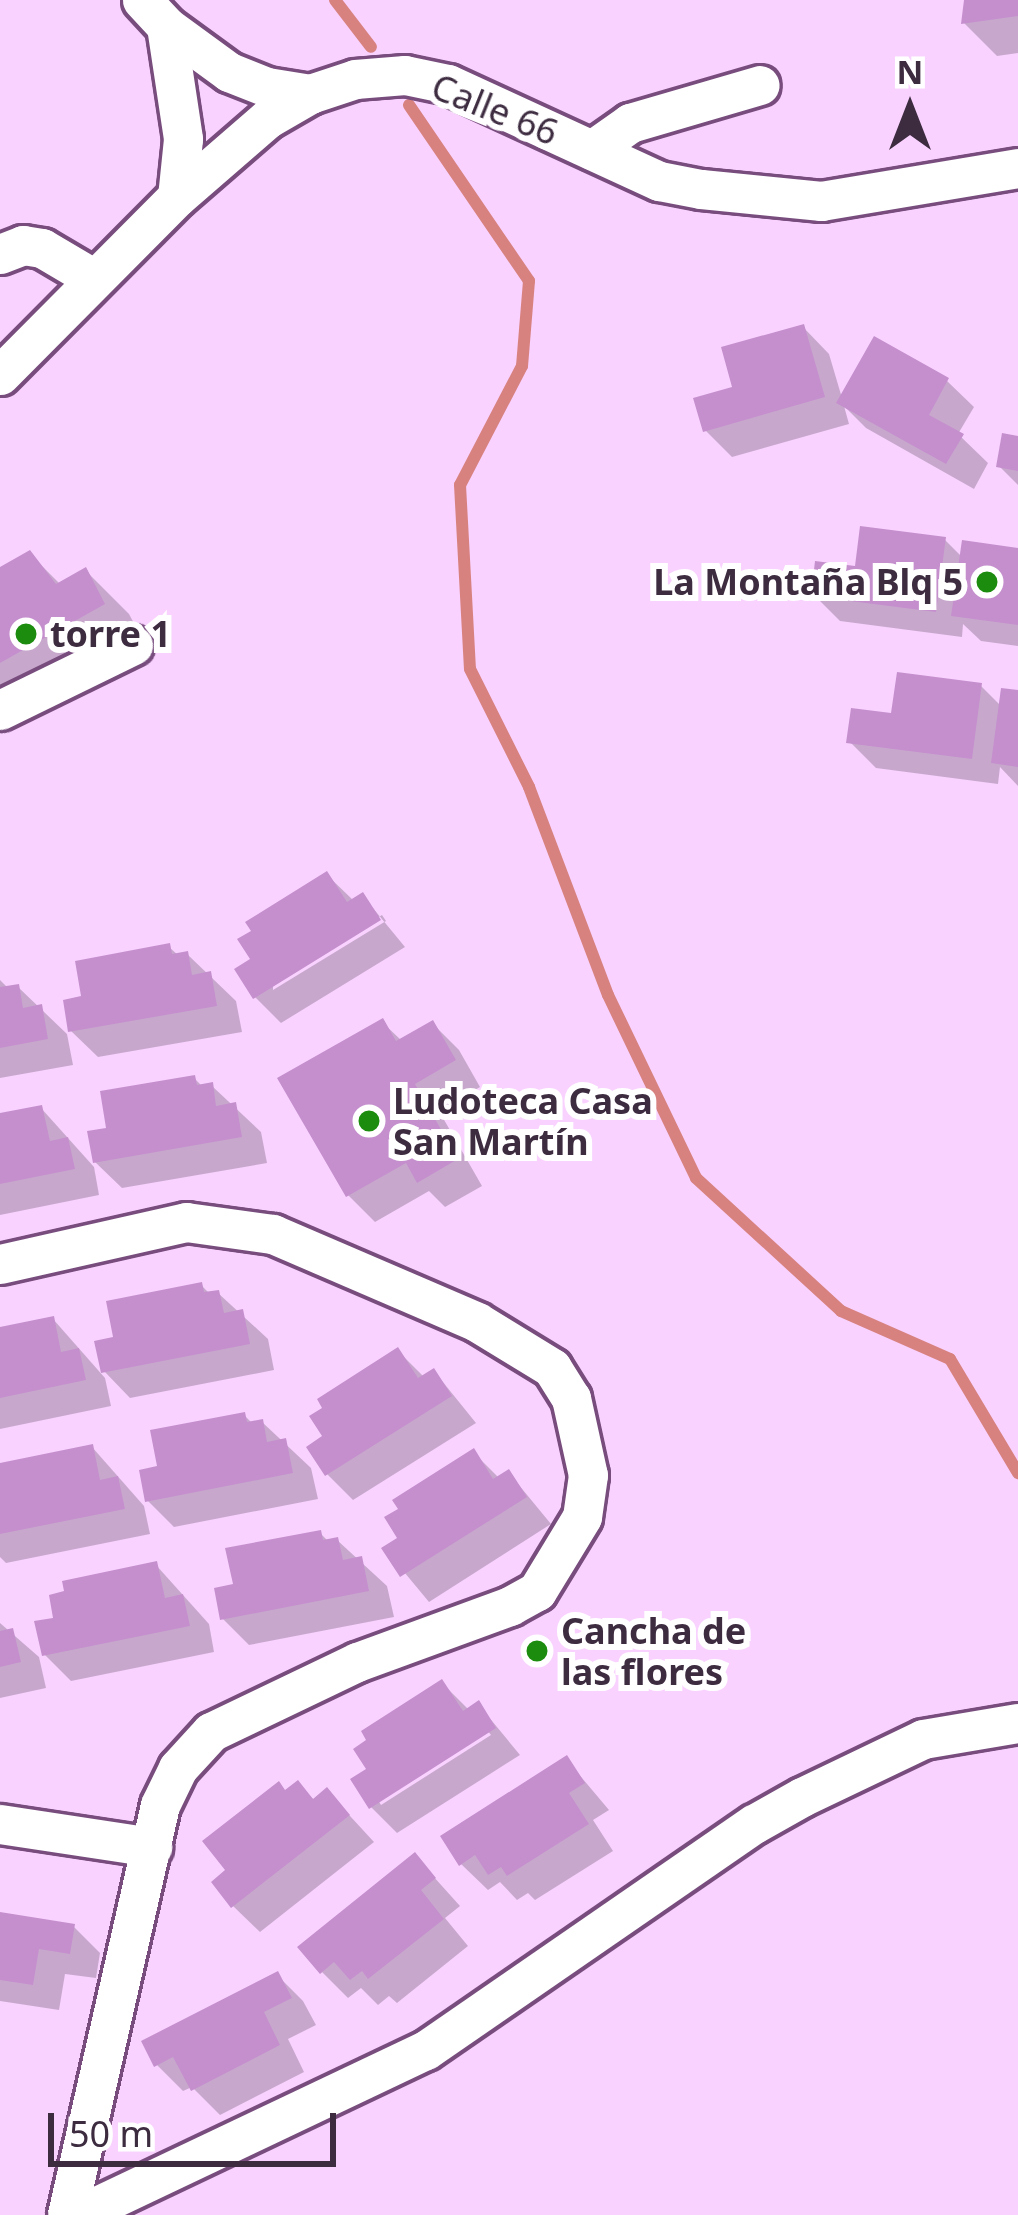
<!DOCTYPE html>
<meta charset="utf-8">
<style>
body{margin:0}
#map{position:relative;width:1018px;height:2215px;overflow:hidden;background:#f9d2ff;font-family:"Noto Sans",sans-serif}
div>[style]{position:absolute}
.shadow>*{inset:0;background:#0003}
.stream>*{height:12px;margin:-6px;padding:0 6px;transform-origin:6px;border-radius:6px;background:#d88280}
.building>*{inset:0;background:#c58fce}
.roads{filter:drop-shadow(3px 0 #784d7e) drop-shadow(-3px 0 #784d7e) drop-shadow(0 3px #784d7e) drop-shadow(0 -3px #784d7e)}
.minor>*{height:39px;margin:-19.5px;padding:0 19.5px;transform-origin:19.5px;border-radius:19.5px;background:#fff}
.dots>*{width:33px;height:33px;translate:-50% -50%;box-sizing:border-box;border:6px solid #fff;border-radius:50%}
span{translate:-50% -50%;white-space:nowrap;text-align:center;line-height:1.15;-webkit-text-stroke:12px #fff;paint-order:stroke}
.street-label{font-size:36px;color:#3d2b40}
.poi-label{font-size:36px;color:#3d2b40;font-weight:700}
.right{translate:-100% -50%;text-align:right}
.left{translate:0 -50%;text-align:left}
.north{position:absolute;left:850px;top:48px;width:120px;height:120px;-webkit-text-stroke:9px #fff;paint-order:stroke;rotate:0deg;font-size:33px;font-weight:700;line-height:48px;text-align:center;color:#3d2b40}
.north::after{content:'';display:block;margin:auto;width:42px;height:54px;background:#3d2b40;clip-path:polygon(50% 0,100% 100%,50% 72%,0 100%)}
.scale{position:absolute;left:48px;top:2113px;width:288px;height:54px;box-sizing:border-box;border:6px solid #3d2b40;border-top:0;padding-left:15px;font-size:36px;line-height:42px;white-space:nowrap;color:#3d2b40;-webkit-text-stroke:9px #fff;paint-order:stroke}
</style>
<div id="map">
<div class="shadow">
<i style="clip-path:polygon(967px 0,1018px 0,1018px 53px,997px 56px,964px 23px)"></i>
<i style="clip-path:polygon(803px 327px,829px 354px,842px 398px,947px 381px,974px 407px,958px 434px,988px 463px,974px 489px,866px 428px,844px 406px,849px 424px,732px 457px,705px 430px,736px 389px)"></i>
<i style="clip-path:polygon(1018px 439px,1018px 485px,999px 466px)"></i>
<i style="clip-path:polygon(944px 539px,962px 557px,1018px 551px,1018px 646px,981px 641px,963px 624px,962px 637px,840px 621px,814px 595px,858px 570px)"></i>
<i style="clip-path:polygon(30px 554px,61px 585px,86px 571px,129px 614px,147px 648px,0 730px,0 570px)"></i>
<i style="clip-path:polygon(981px 686px,1002px 707px,1018px 693px,1018px 786px,1000px 767px,998px 784px,876px 768px,849px 741px,893px 717px)"></i>
<i style="clip-path:polygon(evenodd,327px 875px,354px 901px,363px 896px,405px 947px,281px 1023px,255px 997px,254px 960px,327px 875px,382px 915px,386px 921px,273px 990px,273px 983px,382px 915px)"></i>
<i style="clip-path:polygon(169px 947px,179px 956px,187px 954px,236px 1001px,242px 1032px,98px 1057px,71px 1031px)"></i>
<i style="clip-path:polygon(0 980px,9px 989px,18px 987px,67px 1034px,73px 1065px,0 1078px)"></i>
<i style="clip-path:polygon(382px 1022px,402px 1041px,433px 1024px,459px 1050px,480px 1087px,439px 1111px,482px 1186px,445px 1207px,429px 1191px,375px 1222px,348px 1195px)"></i>
<i style="clip-path:polygon(194px 1078px,203px 1087px,212px 1086px,261px 1132px,267px 1163px,122px 1188px,95px 1162px,109px 1130px)"></i>
<i style="clip-path:polygon(41px 1108px,94px 1167px,99px 1195px,0 1215px,0 1116px)"></i>
<i style="clip-path:polygon(201px 1285px,210px 1294px,218px 1293px,268px 1339px,274px 1370px,130px 1398px,104px 1371px,116px 1339px)"></i>
<i style="clip-path:polygon(53px 1319px,105px 1378px,111px 1406px,0 1429px,0 1330px)"></i>
<i style="clip-path:polygon(398px 1351px,424px 1377px,434px 1371px,476px 1423px,353px 1500px,327px 1474px,326px 1437px)"></i>
<i style="clip-path:polygon(244px 1415px,253px 1424px,262px 1422px,311px 1468px,318px 1499px,174px 1527px,148px 1501px,161px 1469px)"></i>
<i style="clip-path:polygon(92px 1447px,144px 1506px,150px 1534px,6px 1563px,0 1557px,0 1476px)"></i>
<i style="clip-path:polygon(473px 1452px,500px 1479px,509px 1473px,551px 1524px,429px 1602px,385px 1549px,401px 1539px)"></i>
<i style="clip-path:polygon(320px 1533px,329px 1542px,337px 1540px,387px 1586px,394px 1617px,249px 1645px,223px 1619px,237px 1587px)"></i>
<i style="clip-path:polygon(156px 1565px,209px 1624px,214px 1652px,71px 1681px,44px 1654px)"></i>
<i style="clip-path:polygon(0 1623px,39px 1657px,46px 1688px,0 1698px)"></i>
<i style="clip-path:polygon(evenodd,442px 1683px,469px 1710px,478px 1704px,520px 1755px,397px 1833px,371px 1807px,370px 1770px,442px 1683px,487px 1730px,491px 1735px,381px 1805px,378px 1800px,487px 1730px)"></i>
<i style="clip-path:polygon(566px 1759px,609px 1810px,593px 1820px,613px 1851px,535px 1900px,528px 1893px,517px 1900px,500px 1882px,488px 1890px,461px 1864px)"></i>
<i style="clip-path:polygon(298px 1784px,315px 1801px,327px 1791px,374px 1842px,260px 1932px,233px 1906px,230px 1871px)"></i>
<i style="clip-path:polygon(415px 1856px,460px 1906px,445px 1918px,468px 1946px,397px 2003px,389px 1996px,378px 2005px,361px 1988px,348px 1998px,322px 1972px)"></i>
<i style="clip-path:polygon(0 1915px,74px 1927px,100px 1953px,96px 1978px,65px 1974px,59px 2010px,0 2001px)"></i>
<i style="clip-path:polygon(277px 1975px,303px 2001px,316px 2025px,288px 2039px,304px 2072px,220px 2115px,192px 2087px,183px 2091px,157px 2065px)"></i>
</div>
<div class="stream">
<i style="left:335px;top:0;width:59px;rotate:52.5deg"></i>
<i style="left:409px;top:105px;width:213px;rotate:55.7deg"></i>
<i style="left:529px;top:281px;width:85px;rotate:94.7deg"></i>
<i style="left:522px;top:366px;width:134px;rotate:117.5deg"></i>
<i style="left:460px;top:485px;width:184px;rotate:86.9deg"></i>
<i style="left:470px;top:669px;width:132px;rotate:63.4deg"></i>
<i style="left:529px;top:787px;width:222px;rotate:69.2deg"></i>
<i style="left:608px;top:995px;width:203px;rotate:64.3deg"></i>
<i style="left:696px;top:1178px;width:197px;rotate:42.5deg"></i>
<i style="left:841px;top:1311px;width:119px;rotate:23.8deg"></i>
<i style="left:950px;top:1359px;width:133px;rotate:59.2deg"></i>
</div>
<div class="building">
<i style="clip-path:polygon(964px 0,1018px 0,1018px 16px,961px 24px)"></i>
<i style="clip-path:polygon(804px 324px,825px 397px,703px 432px,693px 398px,732px 387px,721px 347px)"></i>
<i style="clip-path:polygon(874px 336px,949px 378px,929px 415px,964px 434px,946px 464px,836px 403px)"></i>
<i style="clip-path:polygon(1002px 433px,1018px 436px,1018px 471px,996px 467px)"></i>
<i style="clip-path:polygon(860px 526px,946px 537px,936px 612px,811px 596px,815px 561px,855px 566px)"></i>
<i style="clip-path:polygon(962px 540px,1018px 548px,1018px 625px,951px 616px)"></i>
<i style="clip-path:polygon(30px 550px,56px 584px,86px 567px,105px 604px,0 663px,0 567px)"></i>
<i style="clip-path:polygon(897px 672px,982px 683px,972px 759px,846px 743px,851px 708px,891px 713px)"></i>
<i style="clip-path:polygon(1001px 688px,1018px 690px,1018px 767px,991px 763px)"></i>
<i style="clip-path:polygon(327px 871px,347px 902px,363px 892px,381px 920px,253px 999px,234px 969px,250px 959px,237px 939px,251px 931px,245px 922px)"></i>
<i style="clip-path:polygon(170px 943px,172px 954px,188px 951px,192px 975px,211px 971px,217px 1006px,68px 1032px,63px 1000px,81px 996px,75px 961px)"></i>
<i style="clip-path:polygon(19px 984px,23px 1008px,42px 1004px,48px 1039px,0 1048px,0 987px)"></i>
<i style="clip-path:polygon(383px 1018px,396px 1041px,433px 1020px,456px 1060px,415px 1084px,458px 1159px,417px 1183px,406px 1163px,346px 1197px,277px 1078px)"></i>
<i style="clip-path:polygon(195px 1075px,197px 1085px,213px 1082px,216px 1106px,236px 1102px,242px 1137px,93px 1163px,87px 1131px,106px 1128px,100px 1091px)"></i>
<i style="clip-path:polygon(42px 1105px,50px 1141px,68px 1137px,75px 1169px,0 1184px,0 1113px)"></i>
<i style="clip-path:polygon(202px 1282px,204px 1292px,219px 1290px,224px 1313px,243px 1309px,250px 1344px,101px 1373px,94px 1341px,113px 1337px,106px 1301px)"></i>
<i style="clip-path:polygon(54px 1316px,61px 1352px,79px 1348px,86px 1380px,0 1398px,0 1327px)"></i>
<i style="clip-path:polygon(398px 1347px,418px 1378px,434px 1368px,452px 1396px,325px 1476px,306px 1447px,322px 1436px,309px 1416px,322px 1408px,317px 1399px)"></i>
<i style="clip-path:polygon(245px 1412px,247px 1422px,263px 1419px,267px 1442px,286px 1438px,293px 1473px,145px 1502px,139px 1470px,157px 1466px,150px 1430px)"></i>
<i style="clip-path:polygon(93px 1444px,100px 1480px,118px 1476px,125px 1509px,0 1534px,0 1463px)"></i>
<i style="clip-path:polygon(474px 1448px,493px 1479px,509px 1469px,527px 1497px,400px 1577px,381px 1548px,397px 1538px,384px 1517px,398px 1509px,392px 1500px)"></i>
<i style="clip-path:polygon(321px 1530px,323px 1540px,338px 1537px,343px 1560px,362px 1556px,369px 1591px,220px 1620px,214px 1588px,233px 1584px,225px 1548px)"></i>
<i style="clip-path:polygon(157px 1561px,165px 1598px,183px 1594px,190px 1626px,42px 1656px,34px 1621px,53px 1618px,49px 1595px,64px 1591px,62px 1581px)"></i>
<i style="clip-path:polygon(13px 1628px,21px 1662px,0 1667px,0 1631px)"></i>
<i style="clip-path:polygon(442px 1679px,463px 1711px,479px 1700px,496px 1728px,369px 1809px,350px 1779px,366px 1769px,353px 1749px,366px 1740px,361px 1731px)"></i>
<i style="clip-path:polygon(567px 1755px,585px 1783px,569px 1793px,589px 1824px,507px 1876px,501px 1867px,488px 1875px,475px 1855px,459px 1866px,440px 1836px)"></i>
<i style="clip-path:polygon(298px 1780px,313px 1799px,327px 1787px,350px 1815px,231px 1908px,211px 1882px,225px 1870px,202px 1841px,279px 1781px,285px 1790px)"></i>
<i style="clip-path:polygon(415px 1852px,436px 1878px,421px 1890px,444px 1919px,368px 1979px,362px 1971px,350px 1980px,334px 1962px,320px 1974px,297px 1947px)"></i>
<i style="clip-path:polygon(0 1912px,75px 1924px,70px 1954px,39px 1949px,33px 1985px,0 1980px)"></i>
<i style="clip-path:polygon(278px 1971px,292px 1998px,264px 2012px,280px 2045px,191px 2091px,173px 2057px,154px 2067px,141px 2041px)"></i>
</div>
<div class="roads">
<div class="minor">
<i style="left:142px;top:0;width:35px;rotate:47deg"></i>
<i style="left:166px;top:26px;width:78px;rotate:36.1deg"></i>
<i style="left:229px;top:72px;width:41px;rotate:21.5deg"></i>
<i style="left:267px;top:87px;width:44px;rotate:9.2deg"></i>
<i style="left:166px;top:26px;width:114px;rotate:81.4deg"></i>
<i style="left:183px;top:139px;width:58px;rotate:95.9deg"></i>
<i style="left:592px;top:150px;width:47px;rotate:-35.4deg"></i>
<i style="left:630px;top:123px;width:135px;rotate:-16.3deg"></i>
<i style="left:0;top:254px;width:25px;rotate:-21deg"></i>
<i style="left:23px;top:245px;width:19px;rotate:9deg"></i>
<i style="left:42px;top:248px;width:59px;rotate:30.5deg"></i>
<i style="left:0;top:375px;width:251px;rotate:-45.2deg"></i>
<i style="left:177px;top:197px;width:119px;rotate:-40.9deg"></i>
<i style="left:267px;top:119px;width:50px;rotate:-30.2deg"></i>
<i style="left:310px;top:94px;width:47px;rotate:-18.4deg"></i>
<i style="left:355px;top:79px;width:50px;rotate:-4.6deg"></i>
<i style="left:405px;top:75px;width:44px;rotate:11.8deg"></i>
<i style="left:448px;top:84px;width:232px;rotate:24.7deg"></i>
<i style="left:659px;top:181px;width:43px;rotate:10.8deg"></i>
<i style="left:701px;top:189px;width:121px;rotate:5.7deg"></i>
<i style="left:821px;top:201px;width:200px;rotate:-9.5deg"></i>
<i style="left:0;top:710px;width:148px;rotate:-26deg"></i>
<i style="left:0;top:1264px;width:191px;rotate:-12.7deg"></i>
<i style="left:186px;top:1222px;width:88px;rotate:7.9deg"></i>
<i style="left:273px;top:1234px;width:222px;rotate:23.3deg"></i>
<i style="left:477px;top:1322px;width:88px;rotate:31.5deg"></i>
<i style="left:552px;top:1368px;width:36px;rotate:58deg"></i>
<i style="left:571px;top:1398px;width:79px;rotate:77.6deg"></i>
<i style="left:588px;top:1475px;width:42px;rotate:98.1deg"></i>
<i style="left:582px;top:1517px;width:87px;rotate:121.3deg"></i>
<i style="left:537px;top:1591px;width:31px;rotate:151deg"></i>
<i style="left:510px;top:1606px;width:163px;rotate:159.9deg"></i>
<i style="left:357px;top:1662px;width:162px;rotate:154.4deg"></i>
<i style="left:211px;top:1732px;width:49px;rotate:132.5deg"></i>
<i style="left:178px;top:1768px;width:41px;rotate:115.9deg"></i>
<i style="left:160px;top:1805px;width:420px;rotate:102.8deg"></i>
<i style="left:0;top:1824px;width:154px;rotate:8.6deg"></i>
<i style="left:78px;top:2215px;width:385px;rotate:-25.4deg"></i>
<i style="left:426px;top:2050px;width:398px;rotate:-34.6deg"></i>
<i style="left:754px;top:1824px;width:55px;rotate:-29.4deg"></i>
<i style="left:802px;top:1797px;width:134px;rotate:-25.6deg"></i>
<i style="left:923px;top:1739px;width:96px;rotate:-9.6deg"></i>
</div>
</div>
<div class="dots">
<i style="left:987px;top:582px;background:#1c8c0f"></i>
<i style="left:26px;top:634px;background:#1c8c0f"></i>
<i style="left:369px;top:1121px;background:#1c8c0f"></i>
<i style="left:537px;top:1651px;background:#1c8c0f"></i>
</div>
<div class="street-label">
<span style="left:495px;top:109px;rotate:22deg">Calle 66</span>
</div>
<div class="poi-label">
<span class="right" style="left:963px;top:582px">La Montaña Blq 5</span>
<span class="left" style="left:50px;top:634px">torre 1</span>
<span class="left" style="left:393px;top:1121px">Ludoteca Casa<br>San Martín</span>
<span class="left" style="left:561px;top:1651px">Cancha de<br>las flores</span>
</div>
<div class="north">N</div>
<div class="scale">50 m</div>
</div>
